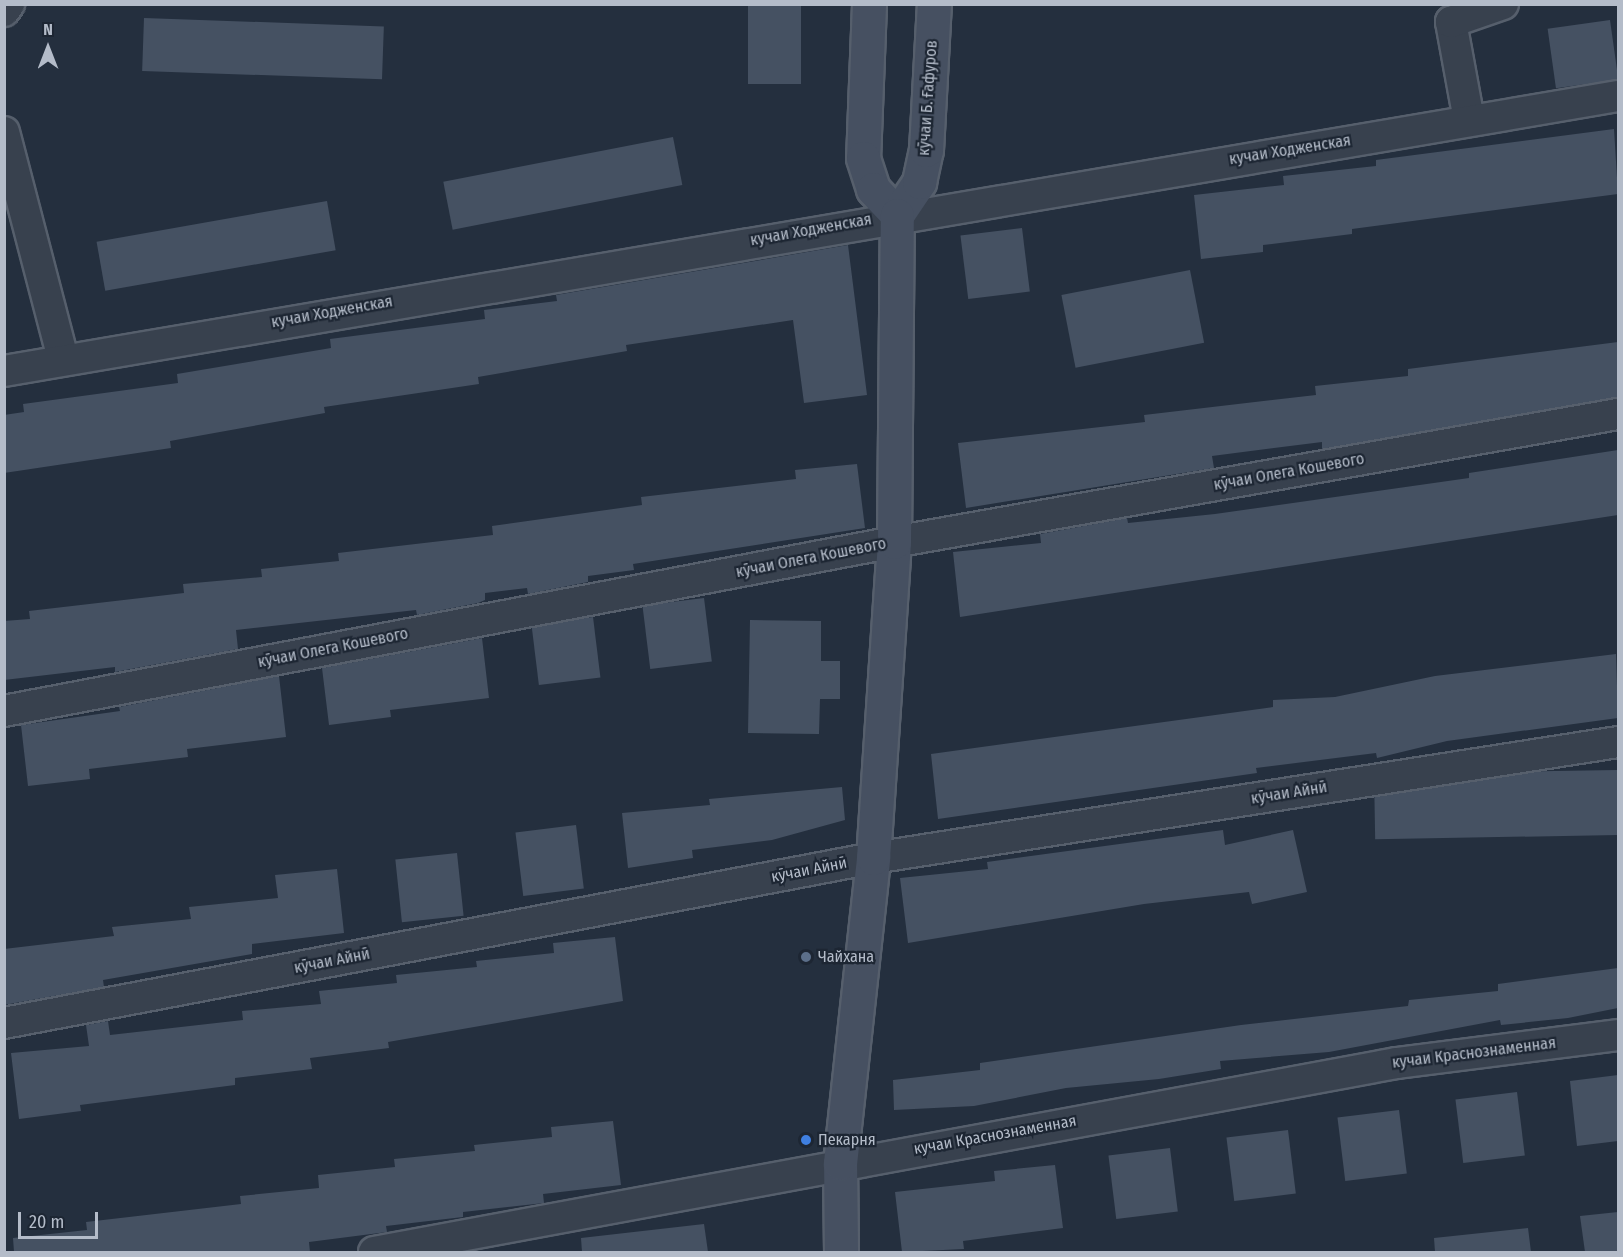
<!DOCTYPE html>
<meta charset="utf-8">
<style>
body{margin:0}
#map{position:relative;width:1623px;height:1257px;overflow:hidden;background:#242f3e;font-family:"Fira Sans Condensed",sans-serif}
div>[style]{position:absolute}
.building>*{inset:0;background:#455162;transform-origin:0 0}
.roads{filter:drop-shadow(2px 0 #565f6c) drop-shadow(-2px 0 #565f6c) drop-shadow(0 2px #565f6c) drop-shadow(0 -2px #565f6c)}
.minor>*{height:30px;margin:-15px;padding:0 15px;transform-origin:15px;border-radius:15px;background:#38414e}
.secondary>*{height:33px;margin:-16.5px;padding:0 16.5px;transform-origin:16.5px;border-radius:16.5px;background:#465061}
.dots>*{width:16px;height:16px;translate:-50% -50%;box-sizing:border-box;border:3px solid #1d2633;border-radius:50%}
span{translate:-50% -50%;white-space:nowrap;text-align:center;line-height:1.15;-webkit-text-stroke:4.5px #1d2633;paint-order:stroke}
.street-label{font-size:16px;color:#b4bcc9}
.poi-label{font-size:16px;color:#b4bcc9}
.left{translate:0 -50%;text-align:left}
.frame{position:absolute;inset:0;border:6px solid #b4bcc9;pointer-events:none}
.north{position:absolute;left:18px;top:18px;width:60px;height:60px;-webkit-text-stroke:4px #1d2633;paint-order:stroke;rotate:0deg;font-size:16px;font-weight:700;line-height:24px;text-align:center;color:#b4bcc9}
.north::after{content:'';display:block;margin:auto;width:21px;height:27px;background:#b4bcc9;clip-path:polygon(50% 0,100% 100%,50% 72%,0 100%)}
.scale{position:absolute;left:18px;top:1212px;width:80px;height:27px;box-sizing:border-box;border:3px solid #b4bcc9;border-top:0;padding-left:8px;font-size:18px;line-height:21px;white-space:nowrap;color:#b4bcc9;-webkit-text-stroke:4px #1d2633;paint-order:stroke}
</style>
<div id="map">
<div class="building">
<i style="left:748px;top:4px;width:53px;height:80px"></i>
<i style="left:144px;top:18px;width:240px;height:53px;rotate:2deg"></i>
<i style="left:1610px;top:20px;width:60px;height:63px;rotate:82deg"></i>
<i style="clip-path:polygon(1614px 129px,1618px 194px,1352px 229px,1352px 234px,1263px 245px,1263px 252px,1201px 259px,1194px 195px,1284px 185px,1283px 176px,1376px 166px,1376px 160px)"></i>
<i style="left:673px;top:137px;width:49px;height:234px;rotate:79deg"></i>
<i style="left:327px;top:201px;width:50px;height:234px;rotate:80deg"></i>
<i style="left:1022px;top:228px;width:64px;height:62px;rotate:83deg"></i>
<i style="clip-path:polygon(848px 245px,867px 395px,804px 403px,793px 320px,626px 345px,627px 351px,478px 377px,479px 384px,324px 407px,325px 413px,170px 441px,171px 448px,4px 473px,4px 415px,24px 412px,23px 404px,178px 383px,177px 374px,331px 348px,330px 339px,485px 319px,484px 310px,557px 301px,556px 295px)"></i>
<i style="left:1190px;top:270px;width:74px;height:131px;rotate:79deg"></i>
<i style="clip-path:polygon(1618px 342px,1618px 397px,1322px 449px,1322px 442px,1212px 456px,1214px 468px,966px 508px,958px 443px,1145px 422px,1144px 415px,1316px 395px,1315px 386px,1408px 376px,1408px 369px)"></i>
<i style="clip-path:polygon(1618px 450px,1618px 515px,960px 617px,953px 552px,1041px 543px,1040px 534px,1127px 518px,1128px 523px,1215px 514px,1469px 478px,1469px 473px)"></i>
<i style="clip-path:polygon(857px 464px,865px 528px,633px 564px,634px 570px,588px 576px,588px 582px,528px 594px,527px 588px,485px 593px,485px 600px,478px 603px,417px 615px,416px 610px,236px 630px,238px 649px,115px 672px,115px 667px,4px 680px,4px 621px,30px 619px,29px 611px,184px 593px,183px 584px,262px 577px,261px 569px,339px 561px,338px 553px,493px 535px,492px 526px,642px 505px,641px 497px,796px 479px,795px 470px)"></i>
<i style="left:704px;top:598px;width:64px;height:62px;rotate:83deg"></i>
<i style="left:593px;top:617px;width:61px;height:62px;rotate:83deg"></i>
<i style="clip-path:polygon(750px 620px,821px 621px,821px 661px,840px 661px,840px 699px,820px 699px,819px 734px,748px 733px)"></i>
<i style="clip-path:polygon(482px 638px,489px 698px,390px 710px,391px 717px,329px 725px,322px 668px)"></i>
<i style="clip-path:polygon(1616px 654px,1618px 718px,1447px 741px,1377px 758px,1376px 753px,1256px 768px,1257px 773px,938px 819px,931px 754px,1273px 707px,1273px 700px,1335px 697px,1435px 676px)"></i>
<i style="clip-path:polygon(279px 676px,286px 737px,187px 749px,188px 757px,89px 769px,90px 779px,28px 786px,21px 725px,120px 711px,119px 707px)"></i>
<i style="left:1617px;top:770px;width:65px;height:243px;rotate:89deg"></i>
<i style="clip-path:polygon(842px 787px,845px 820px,772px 840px,692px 850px,693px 858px,628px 868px,622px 813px,710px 805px,709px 799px)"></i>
<i style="left:576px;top:825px;width:64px;height:61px;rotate:83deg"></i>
<i style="clip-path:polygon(1223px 830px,1225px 845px,1293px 830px,1307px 892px,1252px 904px,1249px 892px,1144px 904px,908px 943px,900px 878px,988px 869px,987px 862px)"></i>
<i style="left:457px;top:853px;width:63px;height:62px;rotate:84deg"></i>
<i style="clip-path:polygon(337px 869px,344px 933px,252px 944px,252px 954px,103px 980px,104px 987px,4px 1005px,4px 949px,114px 936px,112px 927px,191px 919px,189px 907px,278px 898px,275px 875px)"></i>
<i style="clip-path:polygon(615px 937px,623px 1001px,388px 1042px,389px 1048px,310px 1058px,312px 1069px,235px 1078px,235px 1085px,80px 1105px,81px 1111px,19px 1119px,11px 1053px,89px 1046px,86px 1025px,108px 1021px,110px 1035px,243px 1020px,242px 1011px,321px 1004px,319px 991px,397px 983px,396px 975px,477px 967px,476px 961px,554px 953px,553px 943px)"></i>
<i style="clip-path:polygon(1618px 968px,1618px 1008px,1568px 1018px,1501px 1025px,1500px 1020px,1329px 1052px,1220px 1061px,1221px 1069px,1159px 1079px,1066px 1088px,974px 1106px,894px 1110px,893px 1080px,980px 1070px,980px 1063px,1241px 1025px,1408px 1006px,1409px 1000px,1498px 991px,1498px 984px)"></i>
<i style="clip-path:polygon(1618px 1075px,1618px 1141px,1577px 1146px,1570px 1081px)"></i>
<i style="left:1517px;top:1092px;width:64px;height:62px;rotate:83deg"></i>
<i style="left:1399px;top:1110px;width:64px;height:62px;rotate:83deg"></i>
<i style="clip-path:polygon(613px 1121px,621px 1185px,543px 1194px,544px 1203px,463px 1212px,463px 1217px,386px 1226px,387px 1232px,309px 1242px,310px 1252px,14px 1252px,13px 1238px,87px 1230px,86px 1222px,241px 1204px,240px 1196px,319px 1188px,318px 1175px,395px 1167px,394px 1159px,475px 1151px,474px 1145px,552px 1137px,551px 1127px)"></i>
<i style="left:1288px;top:1130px;width:64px;height:62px;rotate:83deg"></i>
<i style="left:1170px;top:1148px;width:64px;height:62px;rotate:83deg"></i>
<i style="clip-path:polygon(1055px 1165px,1063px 1228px,963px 1241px,964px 1249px,902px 1252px,895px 1192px,995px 1181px,994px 1171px)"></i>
<i style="clip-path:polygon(1618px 1212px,1618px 1252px,1585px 1252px,1580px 1216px)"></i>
<i style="clip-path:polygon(704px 1224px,708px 1252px,582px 1252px,581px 1238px)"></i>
<i style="clip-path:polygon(1528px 1228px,1531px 1252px,1435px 1252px,1434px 1238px)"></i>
</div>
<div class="roads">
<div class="minor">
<i style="left:4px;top:11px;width:9px;rotate:-54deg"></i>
<i style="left:1469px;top:120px;width:100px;rotate:-100.4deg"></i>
<i style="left:1451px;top:22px;width:55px;rotate:-19.1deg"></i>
<i style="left:4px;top:132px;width:235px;rotate:75.4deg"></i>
<i style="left:4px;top:371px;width:1637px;rotate:-9.67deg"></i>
<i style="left:4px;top:711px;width:906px;rotate:-10.75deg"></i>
<i style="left:894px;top:542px;width:735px;rotate:-10.03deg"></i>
<i style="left:4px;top:1023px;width:885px;rotate:-10.75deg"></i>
<i style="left:873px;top:858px;width:754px;rotate:-8.85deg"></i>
<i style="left:374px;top:1252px;width:1040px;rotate:-10.47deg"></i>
<i style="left:1397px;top:1063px;width:223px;rotate:-7.2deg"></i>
</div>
<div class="secondary">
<i style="left:869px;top:4px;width:154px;rotate:92.2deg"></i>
<i style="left:863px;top:158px;width:33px;rotate:72deg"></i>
<i style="left:873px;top:189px;width:35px;rotate:47deg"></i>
<i style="left:897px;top:215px;width:40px;rotate:-56deg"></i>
<i style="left:919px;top:182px;width:33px;rotate:-78deg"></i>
<i style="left:926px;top:150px;width:146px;rotate:-86.9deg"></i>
<i style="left:841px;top:1252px;width:89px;rotate:-90.6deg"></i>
<i style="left:840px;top:1163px;width:307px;rotate:-83.8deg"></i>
<i style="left:873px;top:858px;width:317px;rotate:-86.2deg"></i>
<i style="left:894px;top:542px;width:327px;rotate:-89.5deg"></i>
</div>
</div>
<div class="dots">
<i style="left:806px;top:957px;background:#5c6f8a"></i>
<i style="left:806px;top:1140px;background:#3f7fe0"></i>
</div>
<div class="street-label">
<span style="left:928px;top:98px;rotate:-86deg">кӯчаи Б. Ғафуров</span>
<span style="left:1290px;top:150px;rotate:-9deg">кучаи Ходженская</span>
<span style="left:811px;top:230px;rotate:-10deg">кучаи Ходженская</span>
<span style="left:332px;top:312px;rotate:-10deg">кучаи Ходженская</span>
<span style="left:1289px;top:472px;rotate:-10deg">кӯчаи Олега Кошевого</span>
<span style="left:811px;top:558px;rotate:-11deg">кӯчаи Олега Кошевого</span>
<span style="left:333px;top:648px;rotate:-11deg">кӯчаи Олега Кошевого</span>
<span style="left:1289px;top:793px;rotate:-9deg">кӯчаи Айнӣ</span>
<span style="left:809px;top:870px;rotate:-11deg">кӯчаи Айнӣ</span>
<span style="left:332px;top:961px;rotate:-11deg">кӯчаи Айнӣ</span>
<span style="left:1474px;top:1053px;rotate:-7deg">кучаи Краснознаменная</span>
<span style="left:995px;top:1135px;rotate:-10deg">кучаи Краснознаменная</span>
</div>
<div class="poi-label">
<span class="left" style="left:818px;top:957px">Чайхана</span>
<span class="left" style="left:818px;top:1140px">Пекарня</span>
</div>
<div class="frame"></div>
<div class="north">N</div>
<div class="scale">20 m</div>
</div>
